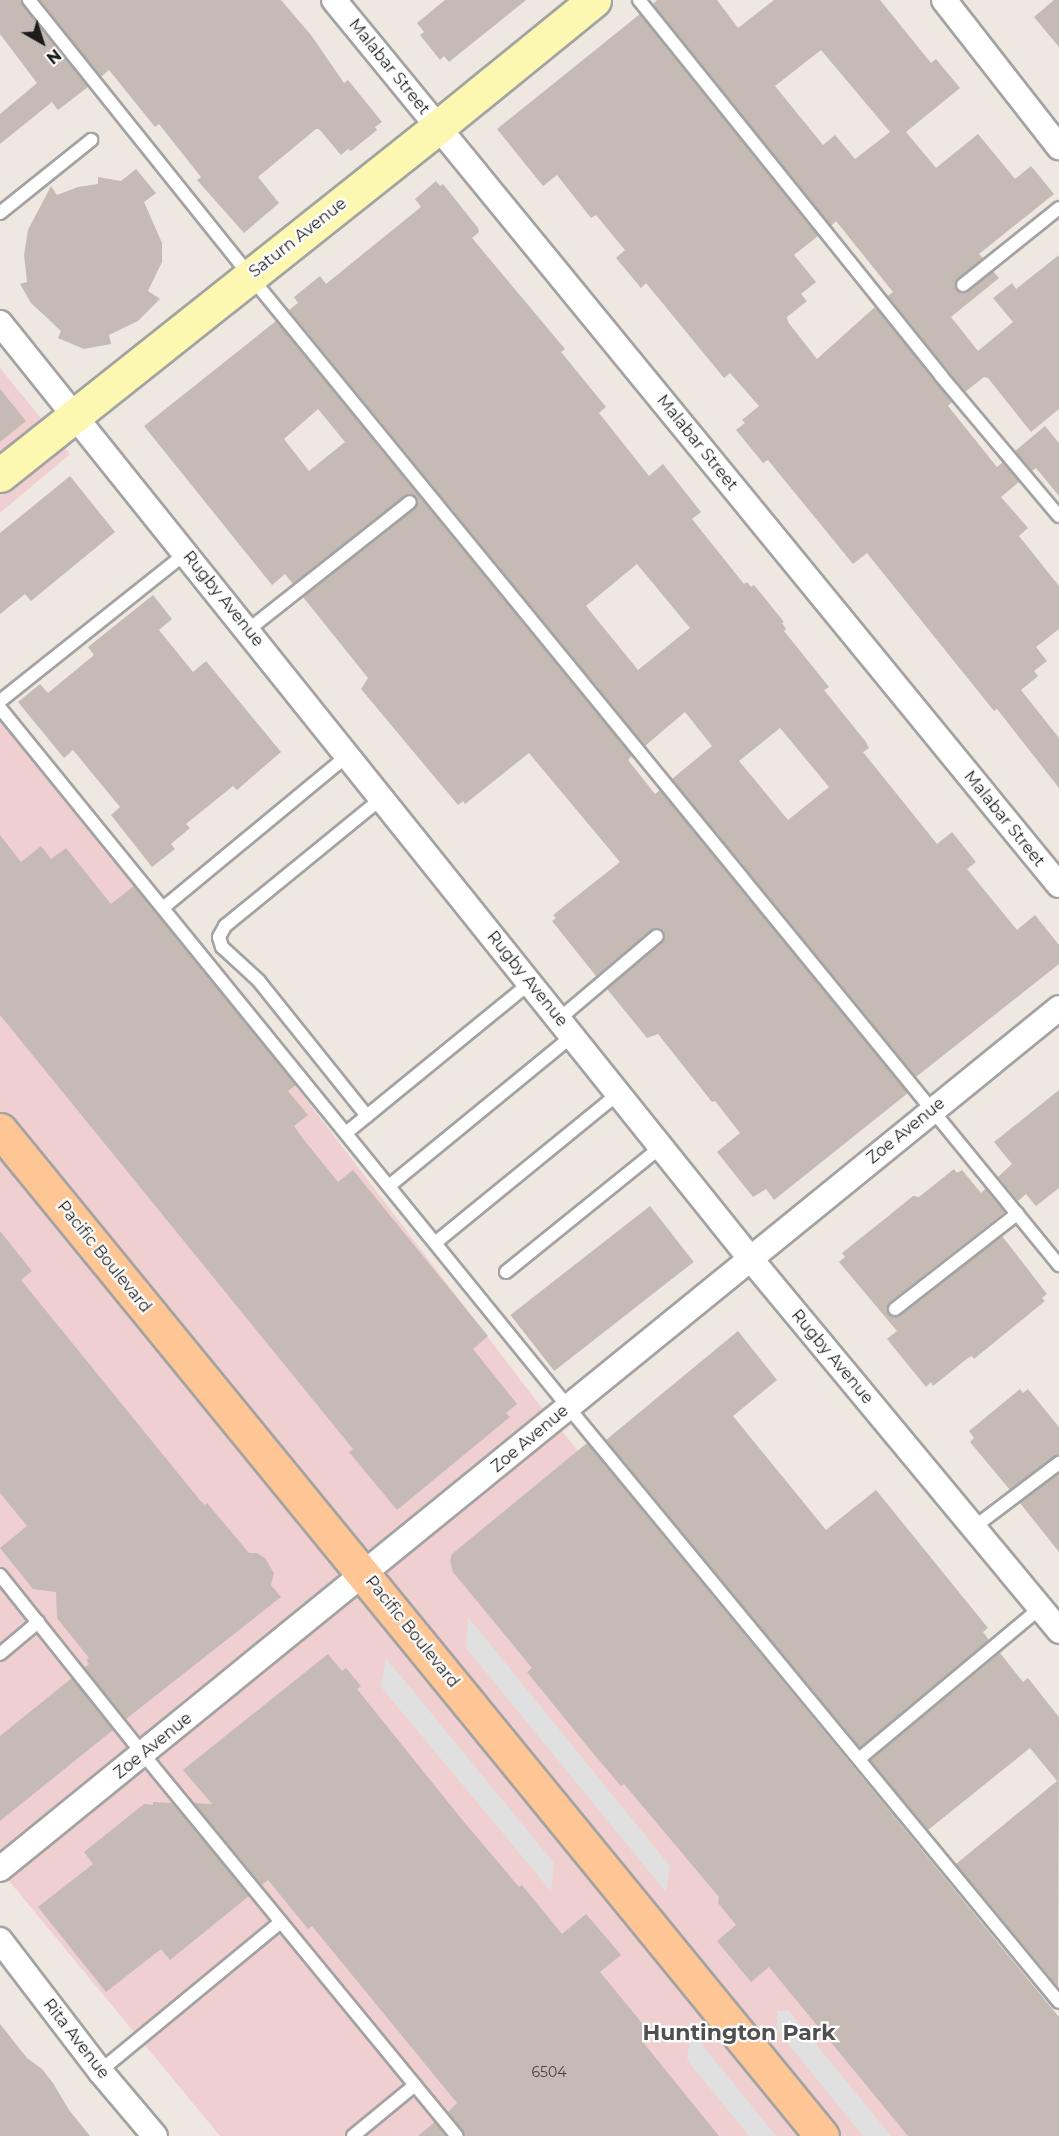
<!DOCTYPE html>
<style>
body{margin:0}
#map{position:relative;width:1059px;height:2136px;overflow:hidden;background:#eee8e1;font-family:Montserrat,sans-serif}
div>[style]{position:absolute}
.commercial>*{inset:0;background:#f0cfd1}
.parking>*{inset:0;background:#e0e0e0}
.building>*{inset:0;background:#c5bab4;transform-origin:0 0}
.roads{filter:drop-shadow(2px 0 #a3a3a3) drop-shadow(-2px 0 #a3a3a3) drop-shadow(0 2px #a3a3a3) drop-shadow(0 -2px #a3a3a3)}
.lane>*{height:12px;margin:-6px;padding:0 6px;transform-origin:6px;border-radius:6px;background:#fff}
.street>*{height:24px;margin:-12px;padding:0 12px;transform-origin:12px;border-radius:12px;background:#fff}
.secondary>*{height:33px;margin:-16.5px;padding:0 16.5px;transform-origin:16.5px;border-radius:16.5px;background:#fcf8b1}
.primary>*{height:33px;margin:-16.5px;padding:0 16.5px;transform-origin:16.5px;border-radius:16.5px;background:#ffc695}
span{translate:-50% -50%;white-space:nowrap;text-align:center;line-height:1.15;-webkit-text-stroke:4.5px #fff;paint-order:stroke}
.number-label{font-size:14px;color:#464442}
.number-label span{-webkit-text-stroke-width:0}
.street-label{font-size:16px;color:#1c1c1c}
.district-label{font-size:22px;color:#4f4f4f;font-weight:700}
.north{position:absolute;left:12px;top:12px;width:60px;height:60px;-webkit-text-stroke:4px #fff;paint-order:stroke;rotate:141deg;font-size:16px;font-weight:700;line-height:24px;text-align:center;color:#1c1c1c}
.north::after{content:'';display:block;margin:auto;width:21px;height:27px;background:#1c1c1c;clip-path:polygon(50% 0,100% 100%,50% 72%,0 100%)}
</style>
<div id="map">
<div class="commercial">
<i style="clip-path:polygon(0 368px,70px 454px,0 513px)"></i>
<i style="clip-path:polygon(0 699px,535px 1399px,1059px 2027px,1059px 2136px,220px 2136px,0 1870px)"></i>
</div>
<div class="parking">
<i style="clip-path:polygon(468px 1617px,670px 1866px,666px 1892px,466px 1648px)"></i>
<i style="clip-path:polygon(386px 1658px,554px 1863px,551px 1891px,381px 1687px)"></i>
<i style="clip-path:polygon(777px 2011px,789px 2011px,891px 2136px,863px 2136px,777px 2030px)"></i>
<i style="clip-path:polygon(691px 2031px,776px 2136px,749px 2136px,687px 2060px)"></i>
</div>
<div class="building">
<i style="clip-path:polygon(0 0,21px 0,88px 87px,58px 110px,52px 102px,0 144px,0 114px,37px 83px,0 34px)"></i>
<i style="clip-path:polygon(40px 0,281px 0,311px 35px,344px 83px,348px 80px,382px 122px,375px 127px,377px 130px,351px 151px,348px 149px,341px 155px,319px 129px,316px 129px,258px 177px,279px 203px,244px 233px,197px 180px,201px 177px,159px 124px,155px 127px,109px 70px,101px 77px)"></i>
<i style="clip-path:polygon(445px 0,526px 0,449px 62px,444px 56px,440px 60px,420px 35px,424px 32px,417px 23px)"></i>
<i style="clip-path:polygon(evenodd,657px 0,717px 0,738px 28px,774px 0,880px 0,931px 63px,936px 59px,960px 88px,906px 132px,936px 168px,978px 134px,1015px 179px,1031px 166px,1054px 194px,979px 254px,983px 258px,957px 279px,955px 287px,964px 293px,993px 271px,999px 278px,951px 317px,978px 351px,1013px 322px,993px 298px,1012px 283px,1016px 289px,1059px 255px,1059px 409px,1031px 432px,988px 378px,984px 377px,965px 392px,888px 296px,893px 292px,836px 221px,831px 226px,653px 4px,657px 0,821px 50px,890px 132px,855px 159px,835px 135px,823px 145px,775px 86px,821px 50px)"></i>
<i style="clip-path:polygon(1054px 0,1059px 0,1059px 47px,1034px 17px)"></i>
<i style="clip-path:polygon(640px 14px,818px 236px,794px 255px,816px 282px,801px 294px,807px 301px,787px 317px,788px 322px,817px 359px,875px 307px,952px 402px,948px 406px,997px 467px,1003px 462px,1019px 482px,1001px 497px,1028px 528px,1019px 536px,1059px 586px,1059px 629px,1036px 647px,1047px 661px,1034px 671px,1038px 676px,1021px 690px,1059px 738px,1059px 788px,997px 709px,994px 711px,867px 553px,853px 564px,768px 460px,763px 463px,736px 430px,745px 423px,742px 420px,759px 406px,730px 373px,724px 378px,646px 283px,641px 288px,616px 258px,625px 250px,596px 215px,591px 218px,557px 175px,543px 186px,497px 129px)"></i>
<i style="clip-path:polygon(136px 169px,156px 193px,144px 202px,162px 243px,162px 262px,148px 291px,160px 299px,138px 321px,109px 335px,111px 344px,84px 349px,58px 338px,61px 331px,31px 303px,20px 284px,27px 282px,24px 255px,28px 230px,51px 186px,57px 195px,78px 187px,98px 184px,98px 177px,121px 181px)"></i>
<i style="clip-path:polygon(evenodd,436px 181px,440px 186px,443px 184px,478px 228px,479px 232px,472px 238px,565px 349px,561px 352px,606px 407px,599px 413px,649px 476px,663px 464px,701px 512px,692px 519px,744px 584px,747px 582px,751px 587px,754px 585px,784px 622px,782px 623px,786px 629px,784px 631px,829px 687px,824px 690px,866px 742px,869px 748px,863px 752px,937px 844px,952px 832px,976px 862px,967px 869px,1017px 930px,1035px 915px,1059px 945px,1059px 964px,916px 1077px,672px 779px,712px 746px,685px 712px,645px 746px,289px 310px,298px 303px,294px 297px,320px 276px,326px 284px,421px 207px,415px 199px,436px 181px,637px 564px,690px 628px,638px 670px,586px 606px,637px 564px,436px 181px,780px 728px,829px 787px,788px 820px,739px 761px,780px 728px)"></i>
<i style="clip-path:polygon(evenodd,276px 321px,632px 756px,628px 760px,655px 794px,660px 790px,908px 1093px,774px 1200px,766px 1189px,753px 1197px,717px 1152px,740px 1133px,715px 1101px,712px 1102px,658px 1034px,647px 1038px,607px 989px,662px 942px,664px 931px,659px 928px,652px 930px,596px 976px,552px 921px,556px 918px,553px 915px,620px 862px,529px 753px,465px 804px,463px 801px,458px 805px,361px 689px,368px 678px,303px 597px,415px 508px,418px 501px,416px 496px,405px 496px,293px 584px,285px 574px,272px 585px,144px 426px,276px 321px,318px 409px,345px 442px,309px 471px,284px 439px,318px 409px)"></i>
<i style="clip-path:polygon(0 389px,26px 421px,0 442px)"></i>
<i style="clip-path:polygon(1045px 426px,1059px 443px,1059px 496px,1036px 468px,1032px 471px,1015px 451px)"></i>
<i style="clip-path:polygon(70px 476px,115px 532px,31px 601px,25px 594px,0 614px,0 533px)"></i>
<i style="clip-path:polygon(153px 595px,172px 619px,159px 630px,193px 672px,206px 661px,281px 752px,237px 790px,233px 786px,186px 824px,190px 828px,171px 844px,175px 849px,152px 867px,111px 815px,120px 807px,73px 750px,64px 758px,18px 702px,40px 684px,48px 693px,94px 655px,88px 647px)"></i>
<i style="clip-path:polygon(0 835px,21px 862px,41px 846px,51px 859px,66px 848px,111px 904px,134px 886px,296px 1085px,288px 1091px,308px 1115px,294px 1126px,304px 1140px,338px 1182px,353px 1170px,488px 1336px,473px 1349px,517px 1404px,506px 1413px,510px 1417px,397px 1510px,349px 1452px,353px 1449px,0 1015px)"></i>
<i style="clip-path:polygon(1059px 1090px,1059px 1188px,1036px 1206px,1026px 1194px,1018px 1201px,998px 1177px,1012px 1164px,994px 1142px)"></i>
<i style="clip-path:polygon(954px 1169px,957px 1173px,962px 1170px,981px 1193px,986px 1188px,1005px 1212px,890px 1302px,888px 1314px,892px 1317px,900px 1316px,1002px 1236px,1047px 1294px,1042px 1298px,1045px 1301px,974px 1359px,972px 1356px,968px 1358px,933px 1386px,931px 1382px,926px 1387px,887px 1339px,897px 1331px,839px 1262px,845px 1257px,842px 1253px,886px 1218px,913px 1196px,919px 1197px)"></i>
<i style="left:650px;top:1206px;width:71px;height:177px;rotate:52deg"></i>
<i style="clip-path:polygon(0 1231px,32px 1271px,21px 1280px,199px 1499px,205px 1505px,207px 1503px,249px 1553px,257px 1553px,265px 1558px,274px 1573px,271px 1585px,281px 1597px,126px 1719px,84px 1668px,89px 1664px,86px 1660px,89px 1658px,57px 1618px,56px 1592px,33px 1589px,0 1548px,27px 1526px,0 1493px)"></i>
<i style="clip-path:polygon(738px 1331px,777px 1380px,733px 1416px,826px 1530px,876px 1490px,988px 1628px,983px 1632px,989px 1640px,860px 1748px,606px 1440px)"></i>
<i style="clip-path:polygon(1020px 1389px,1023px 1393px,1028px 1389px,1059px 1427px,1059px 1455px,1010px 1490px,970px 1442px,974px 1438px,969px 1431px)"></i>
<i style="clip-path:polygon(587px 1443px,1059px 2017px,1059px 2136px,908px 2136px,769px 1967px,751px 1982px,717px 1941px,736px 1925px,718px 1903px,719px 1897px,624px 1784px,621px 1786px,592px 1752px,527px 1672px,532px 1668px,453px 1572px,450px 1561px,452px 1554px)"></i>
<i style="clip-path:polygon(1059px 1473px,1059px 1552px,1020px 1503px)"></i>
<i style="clip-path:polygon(1000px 1653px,1023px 1682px,1028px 1678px,1059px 1717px,1058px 1987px,956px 1864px,1057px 1781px,1030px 1748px,928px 1830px,870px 1760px)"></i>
<i style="clip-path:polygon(328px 1654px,342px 1671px,346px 1668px,361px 1686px,357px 1689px,464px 1822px,519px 1887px,522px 1885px,562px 1934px,586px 1914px,610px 1942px,621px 1955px,600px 1972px,651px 2034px,642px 2041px,719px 2136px,465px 2136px,448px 2112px,457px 2103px,312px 1926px,308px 1929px,268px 1880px,262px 1885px,194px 1803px,212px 1804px,183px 1770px)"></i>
<i style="clip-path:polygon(72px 1678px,113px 1730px,0 1821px,0 1736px)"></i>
<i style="clip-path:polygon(153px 1802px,172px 1803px,249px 1896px,170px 1960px,161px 1949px,106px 1992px,38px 1907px,93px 1864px,84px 1852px,144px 1804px,153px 1805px)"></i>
<i style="clip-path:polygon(0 2024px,27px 2058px,42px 2069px,53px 2083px,69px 2110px,90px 2136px,0 2136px)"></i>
<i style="clip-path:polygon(435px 2122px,446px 2136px,418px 2136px)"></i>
</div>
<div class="roads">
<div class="lane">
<i style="left:29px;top:0;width:354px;rotate:51.3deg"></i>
<i style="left:250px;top:276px;width:1278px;rotate:50.72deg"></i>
<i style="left:639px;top:0;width:482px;rotate:51.2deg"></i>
<i style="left:941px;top:376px;width:183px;rotate:49.9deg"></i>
<i style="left:0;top:213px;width:117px;rotate:-38.7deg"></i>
<i style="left:963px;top:285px;width:123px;rotate:-38.7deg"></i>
<i style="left:248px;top:630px;width:206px;rotate:-38.3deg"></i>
<i style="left:0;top:701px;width:238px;rotate:-38.5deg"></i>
<i style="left:0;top:708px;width:901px;rotate:50.9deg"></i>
<i style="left:568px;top:1407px;width:771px;rotate:50.47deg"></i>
<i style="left:163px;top:908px;width:240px;rotate:-39.6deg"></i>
<i style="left:559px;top:1019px;width:128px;rotate:-40.3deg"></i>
<i style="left:367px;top:1116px;width:173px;rotate:-128.7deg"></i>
<i style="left:259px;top:981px;width:50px;rotate:-137.4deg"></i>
<i style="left:222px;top:947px;width:10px;rotate:-107deg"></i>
<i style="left:219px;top:937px;width:13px;rotate:-61deg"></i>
<i style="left:225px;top:926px;width:203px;rotate:-39.2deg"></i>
<i style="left:346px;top:1133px;width:237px;rotate:-39.2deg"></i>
<i style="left:389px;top:1186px;width:237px;rotate:-39.3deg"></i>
<i style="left:435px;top:1243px;width:236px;rotate:-39.2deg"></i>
<i style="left:506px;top:1272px;width:199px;rotate:-38.9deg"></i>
<i style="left:895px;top:1309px;width:155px;rotate:-37.9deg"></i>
<i style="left:973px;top:1528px;width:108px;rotate:-37.1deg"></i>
<i style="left:0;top:1575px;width:229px;rotate:51.4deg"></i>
<i style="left:143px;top:1754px;width:494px;rotate:50.6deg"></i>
<i style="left:0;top:1654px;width:50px;rotate:-40.1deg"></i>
<i style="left:859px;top:1759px;width:236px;rotate:-39.8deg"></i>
<i style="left:100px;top:2071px;width:234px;rotate:-39.5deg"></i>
<i style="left:353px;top:2136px;width:80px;rotate:-39.4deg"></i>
</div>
<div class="street">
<i style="left:334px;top:0;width:1144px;rotate:50.68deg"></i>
<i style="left:944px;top:0;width:187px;rotate:52deg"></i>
<i style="left:0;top:323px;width:1197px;rotate:51.27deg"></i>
<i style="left:749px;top:1257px;width:486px;rotate:50.3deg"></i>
<i style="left:0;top:1869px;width:1365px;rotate:-39.11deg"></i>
<i style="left:0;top:1940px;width:165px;rotate:52.6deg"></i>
<i style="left:100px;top:2071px;width:85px;rotate:49.8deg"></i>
</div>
<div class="secondary">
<i style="left:0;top:475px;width:559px;rotate:-38.47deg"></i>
<i style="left:438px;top:127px;width:201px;rotate:-39.1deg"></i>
</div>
<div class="primary">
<i style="left:0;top:1130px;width:1299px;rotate:50.75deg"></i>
</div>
</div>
<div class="number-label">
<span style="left:549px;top:2072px">6504</span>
</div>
<div class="street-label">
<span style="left:389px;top:67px;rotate:51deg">Malabar Street</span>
<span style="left:298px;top:238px;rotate:-38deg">Saturn Avenue</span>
<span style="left:697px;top:443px;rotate:51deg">Malabar Street</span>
<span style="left:223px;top:599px;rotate:51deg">Rugby Avenue</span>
<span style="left:1004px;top:819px;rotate:51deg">Malabar Street</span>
<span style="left:527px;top:979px;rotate:51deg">Rugby Avenue</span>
<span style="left:906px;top:1131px;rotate:-39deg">Zoe Avenue</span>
<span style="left:104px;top:1257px;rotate:51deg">Pacific Boulevard</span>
<span style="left:832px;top:1357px;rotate:50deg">Rugby Avenue</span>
<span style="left:530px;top:1439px;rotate:-40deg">Zoe Avenue</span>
<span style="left:412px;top:1632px;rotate:51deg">Pacific Boulevard</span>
<span style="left:153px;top:1746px;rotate:-39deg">Zoe Avenue</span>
<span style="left:76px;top:2039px;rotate:52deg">Rita Avenue</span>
</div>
<div class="district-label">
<span style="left:739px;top:2033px">Huntington Park</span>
</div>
<div class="north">N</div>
</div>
